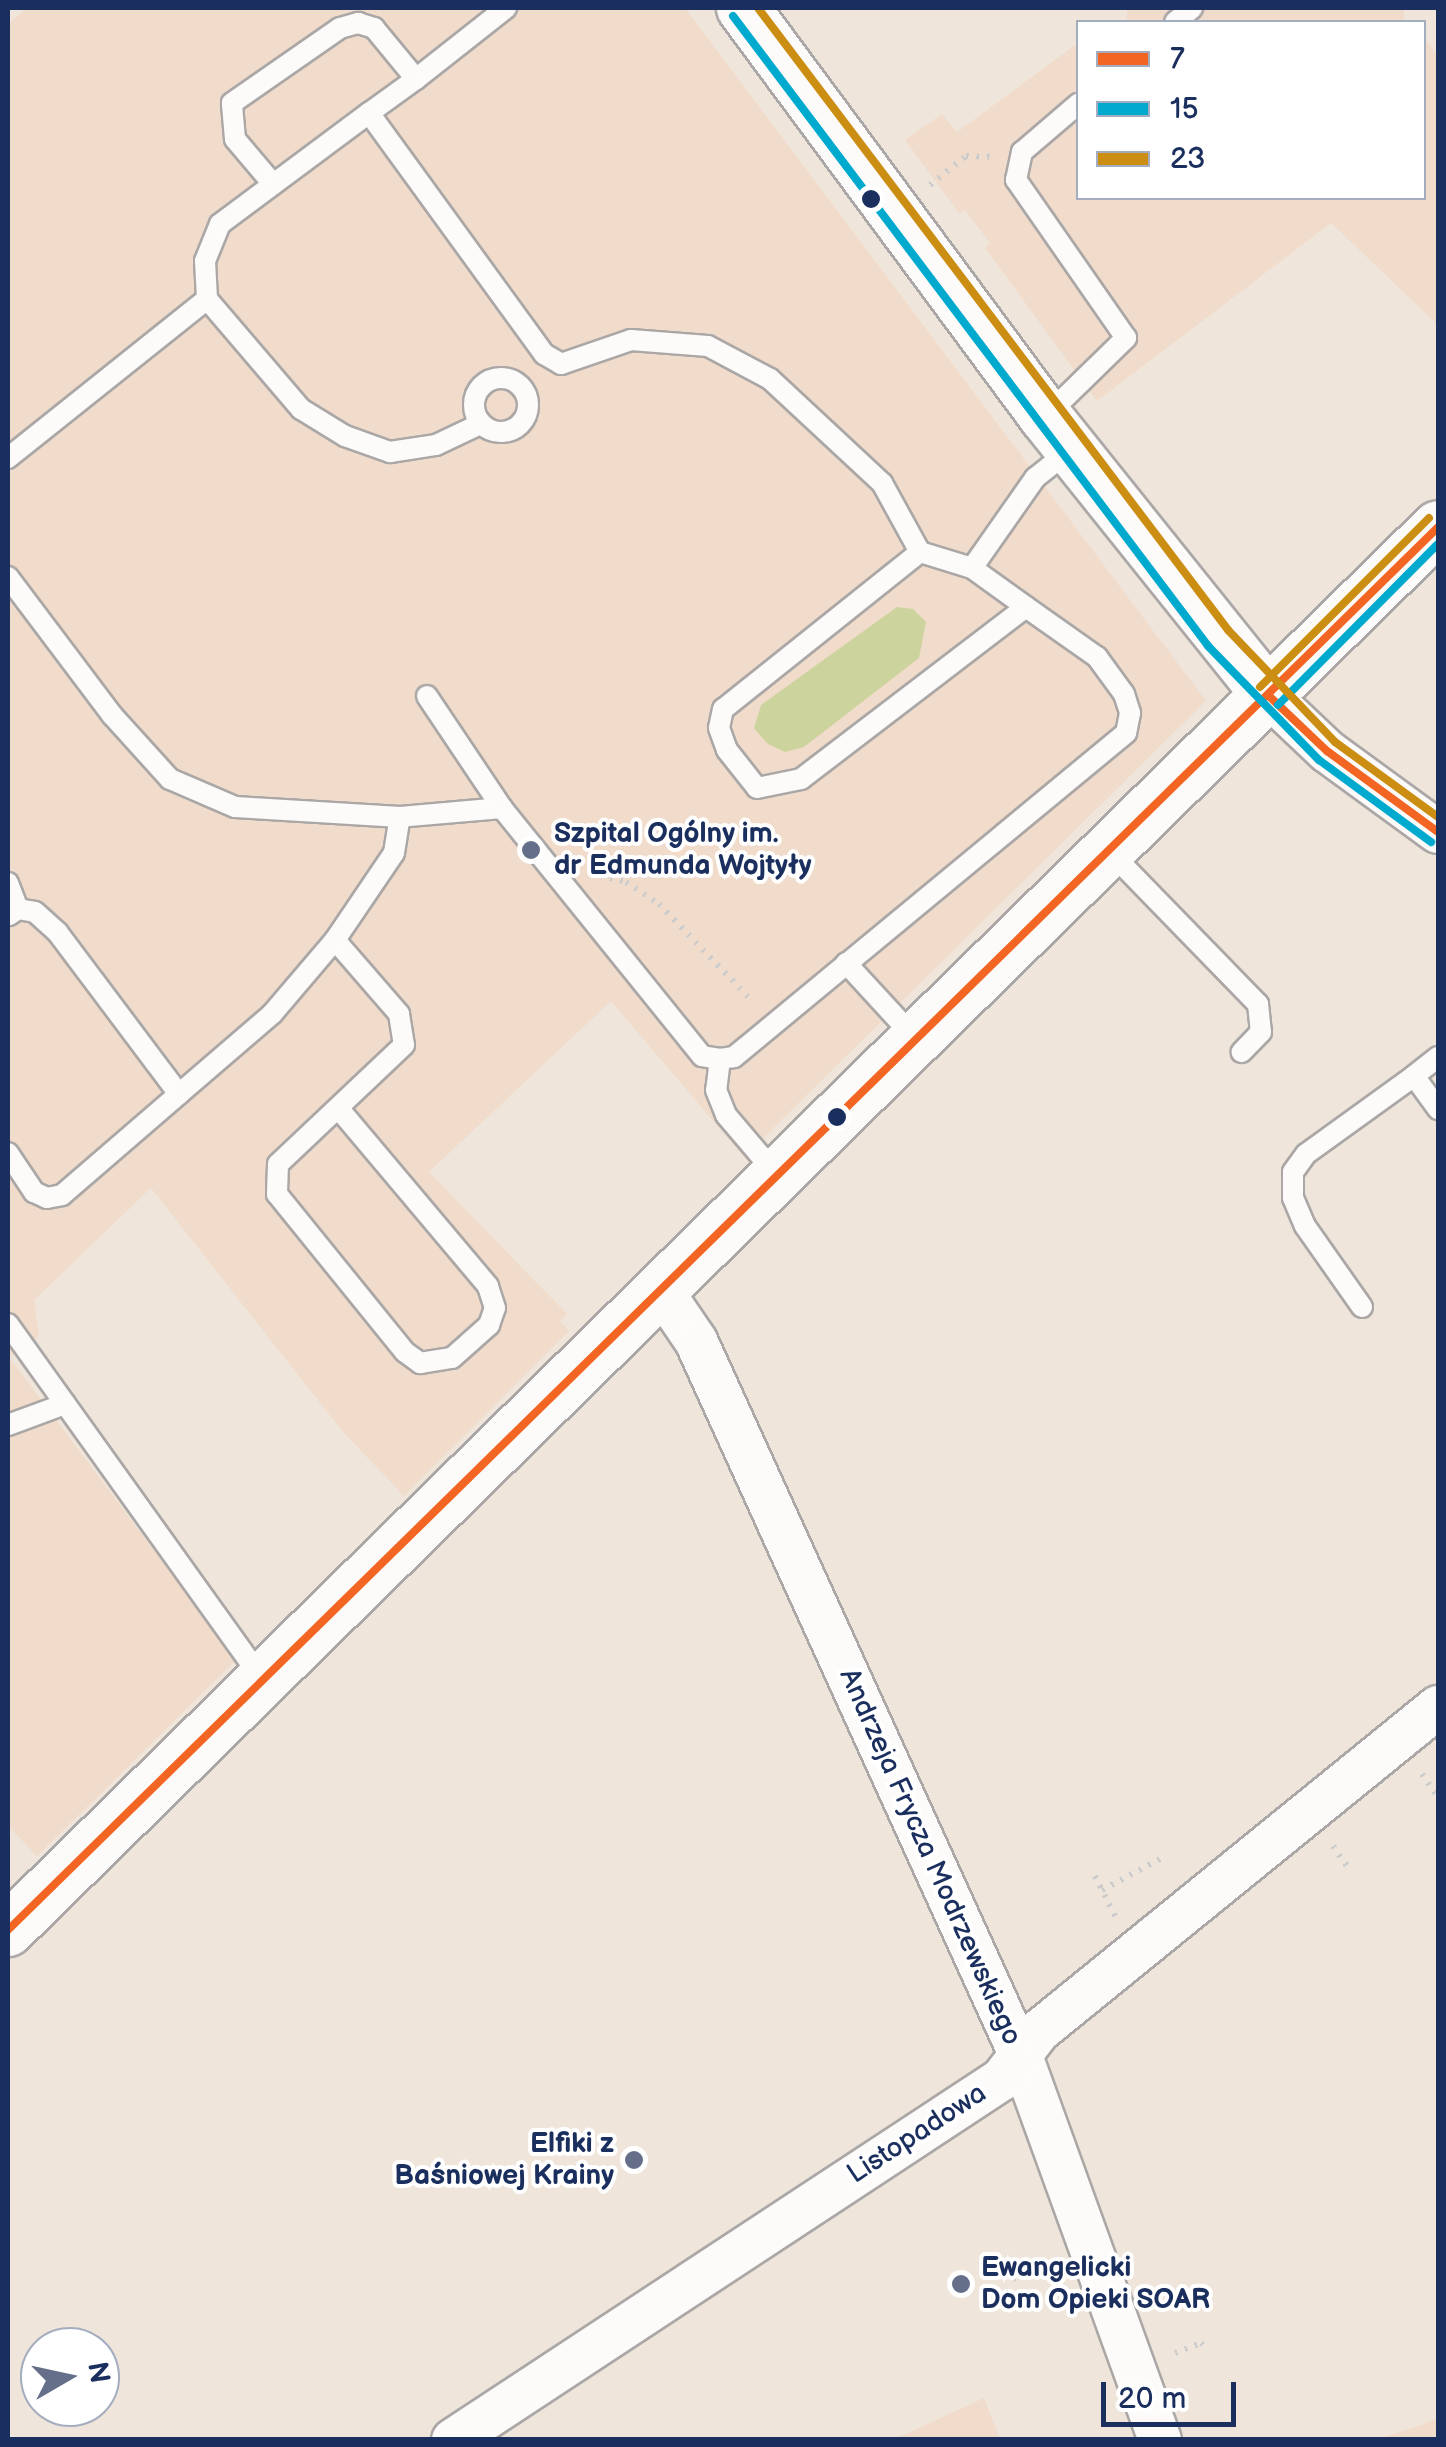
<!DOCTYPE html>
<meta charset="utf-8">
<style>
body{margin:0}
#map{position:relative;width:1446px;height:2447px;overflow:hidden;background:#efe5da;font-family:"Balsamiq Sans",sans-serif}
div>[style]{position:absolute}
.built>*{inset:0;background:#f1dccb;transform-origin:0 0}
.green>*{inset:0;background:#cdd39c}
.path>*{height:6px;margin-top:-3px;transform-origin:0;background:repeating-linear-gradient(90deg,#cdcccd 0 2.5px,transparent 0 10.5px)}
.roads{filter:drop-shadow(2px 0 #aaa7a6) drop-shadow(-2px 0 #aaa7a6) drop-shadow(0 2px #aaa7a6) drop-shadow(0 -2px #aaa7a6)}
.service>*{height:20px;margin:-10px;padding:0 10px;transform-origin:10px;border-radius:10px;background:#fdfbf9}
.service>.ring{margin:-10px;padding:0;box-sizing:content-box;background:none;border:20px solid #fdfbf9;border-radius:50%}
.minor>*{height:42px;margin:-21px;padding:0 21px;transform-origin:21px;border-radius:21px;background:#fdfbf9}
.tertiary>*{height:52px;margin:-26px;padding:0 26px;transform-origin:26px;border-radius:26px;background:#fdfbf9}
.bus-1>*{height:8px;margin:-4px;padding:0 4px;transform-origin:4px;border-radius:4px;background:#f26522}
.bus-2>*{height:8px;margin:-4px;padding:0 4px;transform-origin:4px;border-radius:4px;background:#00a9ce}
.bus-3>*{height:8px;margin:-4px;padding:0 4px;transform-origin:4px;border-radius:4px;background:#cb8e13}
.dots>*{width:28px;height:28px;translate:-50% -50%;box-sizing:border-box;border:5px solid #fff;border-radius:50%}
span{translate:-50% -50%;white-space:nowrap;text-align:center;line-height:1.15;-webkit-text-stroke:8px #fff;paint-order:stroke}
.poi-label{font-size:28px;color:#1b2f5e;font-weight:700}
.left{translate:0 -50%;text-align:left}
.right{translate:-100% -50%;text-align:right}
.street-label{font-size:28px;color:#1b2f5e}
.frame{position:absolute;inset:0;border:10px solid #1b2f5e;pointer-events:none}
.legend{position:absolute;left:1076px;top:20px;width:350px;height:180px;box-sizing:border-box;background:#fff;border:2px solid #a4acbf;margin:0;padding:12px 18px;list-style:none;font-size:30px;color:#1b2f5e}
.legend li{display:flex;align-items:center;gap:20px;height:50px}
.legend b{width:50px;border:2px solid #a4acbf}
.north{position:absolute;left:20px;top:2327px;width:100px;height:100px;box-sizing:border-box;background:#fff;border:2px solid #a4acbf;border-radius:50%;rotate:81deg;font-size:28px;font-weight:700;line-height:40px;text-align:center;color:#1b2f5e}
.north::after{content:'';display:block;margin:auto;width:35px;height:45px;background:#656f89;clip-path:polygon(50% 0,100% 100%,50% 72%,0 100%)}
.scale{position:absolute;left:1101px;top:2382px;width:135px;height:45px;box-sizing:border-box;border:5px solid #1b2f5e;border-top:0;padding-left:12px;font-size:30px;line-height:35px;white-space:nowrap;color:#1b2f5e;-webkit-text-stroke:8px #fff;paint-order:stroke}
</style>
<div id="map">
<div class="built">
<i style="clip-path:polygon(27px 8px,685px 8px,1206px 701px,744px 1157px,611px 1001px,429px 1172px,567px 1314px,560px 1321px,569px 1331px,404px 1496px,343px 1432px,151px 1188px,34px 1300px,39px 1336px,9px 1357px,236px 1660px,37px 1856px,8px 1826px,8px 24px)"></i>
<i style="left:1127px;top:8px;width:277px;height:25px"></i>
<i style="clip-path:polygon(1424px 36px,1438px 57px,1438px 325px,1331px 223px,1097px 401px,985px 248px,990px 243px,965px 210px,959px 213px,905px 140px,942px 114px,957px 132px,1078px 43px,1078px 198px,1424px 198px)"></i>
<i style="clip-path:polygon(984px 2398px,1000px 2439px,895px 2439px)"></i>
<i style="clip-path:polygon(1438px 2418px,1438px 2439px,1378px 2439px,1421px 2425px)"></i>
</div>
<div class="green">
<i style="clip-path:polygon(897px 607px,913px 609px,926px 622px,919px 658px,804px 747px,785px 752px,768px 744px,754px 728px,761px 705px)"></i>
</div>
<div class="path">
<i style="left:930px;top:185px;width:46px;rotate:-38.9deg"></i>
<i style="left:966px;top:156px;width:25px;rotate:2deg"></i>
<i style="left:600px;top:875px;width:27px;rotate:15deg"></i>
<i style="left:626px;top:882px;width:40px;rotate:34deg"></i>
<i style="left:659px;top:904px;width:136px;rotate:46.2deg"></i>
<i style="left:1422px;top:1774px;width:28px;rotate:55deg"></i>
<i style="left:1333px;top:1846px;width:28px;rotate:55deg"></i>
<i style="left:1095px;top:1876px;width:45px;rotate:63.4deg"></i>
<i style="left:1102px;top:1890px;width:66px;rotate:-28.1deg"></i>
<i style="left:1013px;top:2279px;width:41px;rotate:-24.7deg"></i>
<i style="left:1175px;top:2353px;width:28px;rotate:-21deg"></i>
<i style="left:1201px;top:2343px;width:10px;rotate:45deg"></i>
</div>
<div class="roads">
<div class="service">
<i style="left:1175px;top:22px;width:22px;rotate:-39deg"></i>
<i style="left:416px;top:79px;width:115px;rotate:-38.3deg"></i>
<i style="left:273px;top:184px;width:59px;rotate:-130.2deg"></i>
<i style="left:235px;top:139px;width:36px;rotate:-95deg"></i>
<i style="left:232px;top:103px;width:131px;rotate:-34.8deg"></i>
<i style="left:340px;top:28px;width:19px;rotate:-16deg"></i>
<i style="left:358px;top:23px;width:17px;rotate:17deg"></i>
<i style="left:374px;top:28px;width:66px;rotate:50.5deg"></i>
<i style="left:416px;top:79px;width:58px;rotate:144.1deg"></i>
<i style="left:207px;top:299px;width:145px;rotate:49.5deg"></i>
<i style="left:301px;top:409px;width:52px;rotate:31.5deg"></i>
<i style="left:345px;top:436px;width:48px;rotate:19.6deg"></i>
<i style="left:390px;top:452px;width:47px;rotate:-8.7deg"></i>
<i style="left:436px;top:445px;width:49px;rotate:-25.5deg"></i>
<i class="ring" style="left:474px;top:378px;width:34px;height:34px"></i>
<i style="left:1046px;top:416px;width:112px;rotate:-44.3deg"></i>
<i style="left:1126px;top:338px;width:193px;rotate:-124.8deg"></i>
<i style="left:1016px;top:180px;width:29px;rotate:-78deg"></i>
<i style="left:1022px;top:152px;width:74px;rotate:-40.6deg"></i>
<i style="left:8px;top:458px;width:255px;rotate:-38.6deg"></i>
<i style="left:207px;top:299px;width:38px;rotate:-93deg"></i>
<i style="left:205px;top:261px;width:40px;rotate:-68deg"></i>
<i style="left:220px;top:224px;width:186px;rotate:-36.7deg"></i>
<i style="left:369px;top:113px;width:298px;rotate:54deg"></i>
<i style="left:544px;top:354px;width:20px;rotate:30deg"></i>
<i style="left:561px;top:364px;width:74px;rotate:-18.9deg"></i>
<i style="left:631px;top:340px;width:77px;rotate:4.5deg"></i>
<i style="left:708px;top:346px;width:70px;rotate:28deg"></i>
<i style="left:770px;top:379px;width:153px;rotate:42.9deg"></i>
<i style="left:882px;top:483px;width:79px;rotate:61.2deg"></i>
<i style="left:920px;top:552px;width:252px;rotate:141.4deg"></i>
<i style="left:723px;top:709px;width:19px;rotate:102deg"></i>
<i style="left:719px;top:728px;width:23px;rotate:70deg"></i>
<i style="left:727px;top:750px;width:48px;rotate:51.7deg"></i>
<i style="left:757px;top:788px;width:45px;rotate:-11.6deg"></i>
<i style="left:801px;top:779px;width:283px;rotate:-37.4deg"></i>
<i style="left:1026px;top:607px;width:87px;rotate:35.2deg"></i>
<i style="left:1097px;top:657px;width:46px;rotate:53.9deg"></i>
<i style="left:1124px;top:694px;width:20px;rotate:72deg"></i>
<i style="left:1130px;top:713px;width:20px;rotate:101deg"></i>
<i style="left:1126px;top:733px;width:509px;rotate:140.43deg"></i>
<i style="left:734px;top:1057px;width:14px;rotate:172deg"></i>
<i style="left:720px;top:1059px;width:18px;rotate:-171deg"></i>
<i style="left:702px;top:1056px;width:319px;rotate:-128.9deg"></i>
<i style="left:502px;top:808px;width:102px;rotate:175deg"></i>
<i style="left:400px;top:817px;width:165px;rotate:-176.5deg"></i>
<i style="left:235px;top:807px;width:71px;rotate:-156.7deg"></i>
<i style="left:170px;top:779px;width:86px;rotate:-132.2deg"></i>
<i style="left:112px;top:715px;width:173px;rotate:-127deg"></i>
<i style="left:920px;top:552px;width:54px;rotate:17.1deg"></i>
<i style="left:972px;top:568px;width:67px;rotate:35.8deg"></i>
<i style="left:972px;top:568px;width:110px;rotate:-55deg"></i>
<i style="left:1035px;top:478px;width:43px;rotate:-38.5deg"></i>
<i style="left:427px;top:696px;width:135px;rotate:56.2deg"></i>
<i style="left:1111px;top:853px;width:211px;rotate:45.8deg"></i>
<i style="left:1258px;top:1004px;width:28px;rotate:84deg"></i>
<i style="left:1261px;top:1032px;width:28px;rotate:134deg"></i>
<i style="left:8px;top:883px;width:28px;rotate:69deg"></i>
<i style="left:18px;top:909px;width:11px;rotate:146deg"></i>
<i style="left:18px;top:909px;width:17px;rotate:10deg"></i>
<i style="left:35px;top:912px;width:31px;rotate:42deg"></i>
<i style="left:58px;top:933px;width:201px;rotate:53.1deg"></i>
<i style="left:335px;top:940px;width:98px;rotate:49.1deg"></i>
<i style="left:399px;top:1014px;width:31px;rotate:81deg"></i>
<i style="left:404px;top:1045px;width:173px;rotate:136.6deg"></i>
<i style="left:278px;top:1164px;width:30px;rotate:92deg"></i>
<i style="left:277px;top:1194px;width:203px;rotate:51deg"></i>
<i style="left:405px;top:1352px;width:19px;rotate:36deg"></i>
<i style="left:420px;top:1363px;width:32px;rotate:-9deg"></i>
<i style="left:452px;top:1358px;width:50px;rotate:-41.7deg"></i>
<i style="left:489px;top:1325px;width:18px;rotate:-71deg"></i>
<i style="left:495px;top:1308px;width:23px;rotate:-108deg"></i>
<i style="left:488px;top:1286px;width:231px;rotate:-130.1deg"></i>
<i style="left:846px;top:963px;width:100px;rotate:47.4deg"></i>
<i style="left:1438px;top:1057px;width:31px;rotate:142deg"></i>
<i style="left:1414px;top:1076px;width:41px;rotate:54deg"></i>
<i style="left:720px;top:1059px;width:31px;rotate:97deg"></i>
<i style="left:716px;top:1090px;width:27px;rotate:68deg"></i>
<i style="left:726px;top:1115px;width:80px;rotate:49.6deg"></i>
<i style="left:8px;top:1153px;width:47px;rotate:56.3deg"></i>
<i style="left:34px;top:1192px;width:14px;rotate:25deg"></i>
<i style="left:47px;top:1198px;width:15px;rotate:-11deg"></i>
<i style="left:62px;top:1195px;width:155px;rotate:-40.8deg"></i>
<i style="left:179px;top:1094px;width:123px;rotate:-40.7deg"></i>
<i style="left:272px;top:1014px;width:97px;rotate:-49.6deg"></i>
<i style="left:335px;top:940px;width:105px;rotate:-55.9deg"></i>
<i style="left:394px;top:853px;width:36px;rotate:-81deg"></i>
<i style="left:1362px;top:1307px;width:99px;rotate:-125.1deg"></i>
<i style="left:1305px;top:1226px;width:30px;rotate:-113deg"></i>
<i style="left:1293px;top:1198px;width:26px;rotate:-90deg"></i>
<i style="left:1293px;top:1172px;width:22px;rotate:-54deg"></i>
<i style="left:1306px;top:1154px;width:133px;rotate:-35.8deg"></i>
<i style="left:8px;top:1324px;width:437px;rotate:54.4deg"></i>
<i style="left:8px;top:1425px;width:61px;rotate:-20.2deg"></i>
</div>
<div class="minor">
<i style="left:1269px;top:696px;width:80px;rotate:43.5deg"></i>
<i style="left:1327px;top:751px;width:137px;rotate:36.1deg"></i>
<i style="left:662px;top:1291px;width:60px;rotate:55.8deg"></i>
<i style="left:696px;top:1341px;width:785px;rotate:65.56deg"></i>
<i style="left:1021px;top:2056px;width:408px;rotate:70.1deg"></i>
<i style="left:453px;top:2440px;width:657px;rotate:-33.33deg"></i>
<i style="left:1002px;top:2079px;width:61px;rotate:-52.4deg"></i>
<i style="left:1039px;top:2031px;width:514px;rotate:-39.08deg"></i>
</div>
<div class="tertiary">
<i style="left:743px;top:8px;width:508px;rotate:53.49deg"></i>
<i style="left:1045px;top:416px;width:359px;rotate:51.3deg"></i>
<i style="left:8px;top:1930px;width:2003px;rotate:-44.45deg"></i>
</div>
</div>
<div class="bus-1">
<i style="left:1269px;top:696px;width:80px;rotate:43.5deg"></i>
<i style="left:1327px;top:751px;width:137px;rotate:36.1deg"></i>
<i style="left:8px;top:1930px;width:2003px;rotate:-44.45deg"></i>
</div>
<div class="bus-2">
<i style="left:733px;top:16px;width:789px;rotate:52.98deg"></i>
<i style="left:1208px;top:646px;width:159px;rotate:45.8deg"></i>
<i style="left:1319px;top:760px;width:139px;rotate:36.2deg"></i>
<i style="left:1278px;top:705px;width:227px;rotate:-45.2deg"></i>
</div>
<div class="bus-3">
<i style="left:758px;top:8px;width:780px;rotate:52.92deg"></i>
<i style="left:1228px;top:630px;width:155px;rotate:46.3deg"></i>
<i style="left:1335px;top:742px;width:127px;rotate:36.1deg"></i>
<i style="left:1260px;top:687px;width:239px;rotate:-45deg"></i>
</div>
<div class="dots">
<i style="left:871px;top:199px;background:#1b2f5e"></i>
<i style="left:531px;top:850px;background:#656f89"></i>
<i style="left:837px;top:1117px;background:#1b2f5e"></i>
<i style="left:634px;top:2160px;background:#656f89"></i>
<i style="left:961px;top:2284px;background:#656f89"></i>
</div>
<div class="poi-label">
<span class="left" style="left:554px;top:850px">Szpital Ogólny im.<br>dr Edmunda Wojtyły</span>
<span class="right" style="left:614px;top:2160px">Elfiki z<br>Baśniowej Krainy</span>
<span class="left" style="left:981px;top:2284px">Ewangelicki<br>Dom Opieki SOAR</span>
</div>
<div class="street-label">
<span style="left:930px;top:1857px;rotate:66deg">Andrzeja Frycza Modrzewskiego</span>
<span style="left:917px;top:2134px;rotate:-33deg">Listopadowa</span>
</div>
<div class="frame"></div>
<ul class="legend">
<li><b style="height:12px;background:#f26522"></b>7</li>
<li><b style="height:12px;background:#00a9ce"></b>15</li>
<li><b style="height:12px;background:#cb8e13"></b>23</li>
</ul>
<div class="north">N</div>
<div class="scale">20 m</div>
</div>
